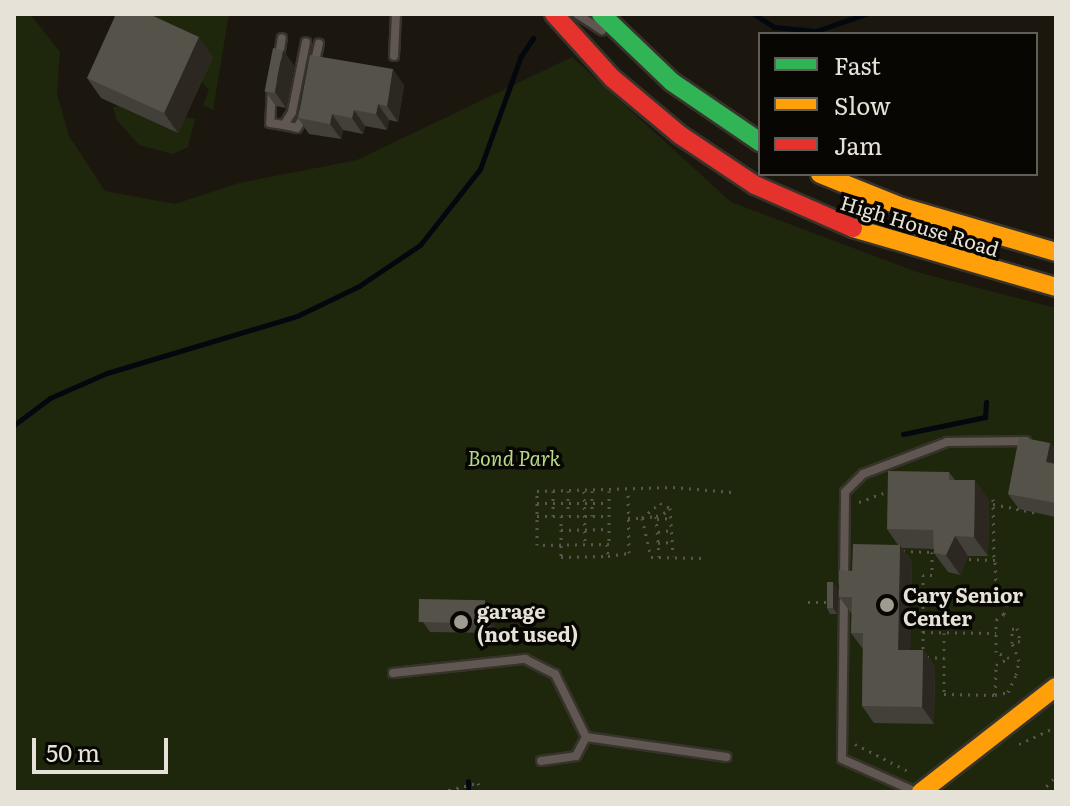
<!DOCTYPE html>
<style>
body{margin:0}
#map{position:relative;width:1070px;height:806px;overflow:hidden;background:#1b170e;font-family:Literata,serif}
div>[style]{position:absolute}
.green>*{inset:0;background:#1e270b}
.stream>*{height:5px;margin:-2.5px;padding:0 2.5px;transform-origin:2.5px;border-radius:2.5px;background:#02080e}
.path>*{height:3px;margin-top:-1.5px;transform-origin:0;background:repeating-linear-gradient(90deg,#5c554f 0 2px,transparent 0 8px)}
.roads{filter:drop-shadow(2px 0 #37332b) drop-shadow(-2px 0 #37332b) drop-shadow(0 2px #37332b) drop-shadow(0 -2px #37332b)}
.lane>*{height:8px;margin:-4px;padding:0 4px;transform-origin:4px;border-radius:4px;background:#605753}
.fast>*{height:18px;margin:-9px;padding:0 9px;transform-origin:9px;border-radius:9px;background:#30b455}
.slow>*{height:18px;margin:-9px;padding:0 9px;transform-origin:9px;border-radius:9px;background:#ff9f0a}
.jam>*{height:18px;margin:-9px;padding:0 9px;transform-origin:9px;border-radius:9px;background:#e5322d}
.wall>*{inset:0;background:#434039}
.shaded-wall>*{inset:0;background:#2c2821}
.building>*{inset:0;background:#55524a;transform-origin:0 0}
.dots>*{width:22px;height:22px;translate:-50% -50%;box-sizing:border-box;border:4px solid #080602;border-radius:50%}
span{translate:-50% -50%;white-space:nowrap;text-align:center;line-height:1.15;-webkit-text-stroke:7px #080602;paint-order:stroke}
.street-label{font-size:20px;color:#e6e2d7}
.park-label{font-size:20px;color:#b6da87;font-style:italic}
.poi-label{font-size:20px;color:#e6e2d7;font-weight:700}
.left{translate:0 -50%;text-align:left}
.frame{position:absolute;inset:0;border:16px solid #e6e2d7;pointer-events:none}
.legend{position:absolute;left:758px;top:32px;width:280px;height:144px;box-sizing:border-box;background:#080602;border:2px solid #615e57;margin:0;padding:10px 14px;list-style:none;font-size:24px;color:#e6e2d7}
.legend li{display:flex;align-items:center;gap:16px;height:40px}
.legend b{width:40px;border:2px solid #615e57}
.scale{position:absolute;left:32px;top:738px;width:136px;height:36px;box-sizing:border-box;border:4px solid #e6e2d7;border-top:0;padding-left:10px;font-size:24px;line-height:28px;white-space:nowrap;color:#e6e2d7;-webkit-text-stroke:6px #080602;paint-order:stroke}
</style>
<div id="map">
<div class="green">
<i style="clip-path:polygon(14px 14px,30px 14px,60px 52px,57px 94px,69px 136px,105px 191px,175px 204px,239px 183px,357px 160px,572px 57px,731px 202px,917px 272px,1056px 308px,1056px 792px,14px 792px)"></i>
<i style="clip-path:polygon(143px 14px,229px 14px,213px 110px,203px 105px,209px 90px)"></i>
<i style="clip-path:polygon(118px 106px,178px 133px,185px 117px,195px 119px,188px 147px,173px 154px,139px 145px,116px 119px,113px 107px)"></i>
</div>
<div class="stream">
<i style="left:754px;top:14px;width:24px;rotate:33deg"></i>
<i style="left:774px;top:27px;width:42px;rotate:5.4deg"></i>
<i style="left:816px;top:31px;width:53px;rotate:-18.8deg"></i>
<i style="left:14px;top:425px;width:45px;rotate:-36.9deg"></i>
<i style="left:50px;top:398px;width:62px;rotate:-23.7deg"></i>
<i style="left:107px;top:373px;width:198px;rotate:-16.7deg"></i>
<i style="left:297px;top:316px;width:69px;rotate:-25.8deg"></i>
<i style="left:359px;top:286px;width:73px;rotate:-33.9deg"></i>
<i style="left:420px;top:245px;width:97px;rotate:-51.7deg"></i>
<i style="left:480px;top:169px;width:120px;rotate:-70.1deg"></i>
<i style="left:521px;top:56px;width:22px;rotate:-56deg"></i>
<i style="left:903px;top:434px;width:84px;rotate:-11.7deg"></i>
<i style="left:985px;top:417px;width:15px;rotate:-86deg"></i>
<i style="left:468px;top:781px;width:11px;rotate:90deg"></i>
</div>
<div class="path">
<i style="left:553px;top:491px;width:25px;rotate:90deg"></i>
<i style="left:553px;top:516px;width:55px"></i>
<i style="left:568px;top:491px;width:24px;rotate:90deg"></i>
<i style="left:584px;top:491px;width:52px;rotate:88.9deg"></i>
<i style="left:592px;top:491px;width:25px;rotate:90deg"></i>
<i style="left:609px;top:491px;width:53px;rotate:90deg"></i>
<i style="left:609px;top:544px;width:72px;rotate:179.2deg"></i>
<i style="left:537px;top:545px;width:54px;rotate:-90deg"></i>
<i style="left:537px;top:491px;width:136px;rotate:-1.7deg"></i>
<i style="left:673px;top:487px;width:59px;rotate:4.8deg"></i>
<i style="left:993px;top:499px;width:61px;rotate:89.1deg"></i>
<i style="left:859px;top:502px;width:33px;rotate:-20deg"></i>
<i style="left:537px;top:503px;width:72px"></i>
<i style="left:993px;top:504px;width:45px;rotate:11.6deg"></i>
<i style="left:537px;top:516px;width:16px"></i>
<i style="left:561px;top:516px;width:14px;rotate:90deg"></i>
<i style="left:561px;top:530px;width:48px;rotate:-1.2deg"></i>
<i style="left:656px;top:516px;width:14px;rotate:-21deg"></i>
<i style="left:628px;top:518px;width:14px"></i>
<i style="left:642px;top:518px;width:40px;rotate:77deg"></i>
<i style="left:651px;top:557px;width:53px;rotate:1.1deg"></i>
<i style="left:642px;top:518px;width:23px;rotate:-40deg"></i>
<i style="left:660px;top:503px;width:11px;rotate:27deg"></i>
<i style="left:670px;top:508px;width:48px;rotate:86.4deg"></i>
<i style="left:642px;top:518px;width:14px;rotate:-8deg"></i>
<i style="left:656px;top:516px;width:41px;rotate:85.8deg"></i>
<i style="left:657px;top:519px;width:14px;rotate:-4deg"></i>
<i style="left:561px;top:530px;width:27px;rotate:90deg"></i>
<i style="left:561px;top:557px;width:45px;rotate:-1.3deg"></i>
<i style="left:658px;top:532px;width:14px;rotate:-8deg"></i>
<i style="left:658px;top:543px;width:14px;rotate:-4deg"></i>
<i style="left:607px;top:544px;width:12px;rotate:85deg"></i>
<i style="left:608px;top:556px;width:21px;rotate:-8deg"></i>
<i style="left:629px;top:553px;width:62px;rotate:-90.9deg"></i>
<i style="left:903px;top:551px;width:29px;rotate:2deg"></i>
<i style="left:932px;top:552px;width:23px;rotate:90deg"></i>
<i style="left:932px;top:575px;width:9px;rotate:180deg"></i>
<i style="left:923px;top:575px;width:76px;rotate:90deg"></i>
<i style="left:808px;top:602px;width:20px"></i>
<i style="left:911px;top:603px;width:12px;rotate:5deg"></i>
<i style="left:923px;top:632px;width:73px;rotate:0.8deg"></i>
<i style="left:944px;top:633px;width:24px;rotate:90deg"></i>
<i style="left:927px;top:657px;width:17px;rotate:3deg"></i>
<i style="left:944px;top:658px;width:36px;rotate:90deg"></i>
<i style="left:944px;top:694px;width:51px;rotate:1.1deg"></i>
<i style="left:995px;top:695px;width:30px;rotate:-88deg"></i>
<i style="left:996px;top:665px;width:15px;rotate:-28deg"></i>
<i style="left:1009px;top:658px;width:14px;rotate:-155deg"></i>
<i style="left:996px;top:652px;width:32px;rotate:-90deg"></i>
<i style="left:996px;top:620px;width:10px;rotate:-37deg"></i>
<i style="left:1004px;top:614px;width:15px;rotate:-74deg"></i>
<i style="left:1008px;top:600px;width:17px;rotate:-135deg"></i>
<i style="left:996px;top:588px;width:28px;rotate:-92deg"></i>
<i style="left:995px;top:560px;width:29px;rotate:-178deg"></i>
<i style="left:995px;top:695px;width:13px;rotate:-13deg"></i>
<i style="left:1008px;top:692px;width:19px;rotate:-65deg"></i>
<i style="left:1016px;top:675px;width:14px;rotate:-78deg"></i>
<i style="left:1019px;top:661px;width:19px;rotate:-111deg"></i>
<i style="left:1012px;top:643px;width:14px;rotate:-90deg"></i>
<i style="left:1012px;top:629px;width:5px;rotate:-11deg"></i>
<i style="left:1017px;top:628px;width:13px;rotate:77deg"></i>
<i style="left:1020px;top:641px;width:8px;rotate:166deg"></i>
<i style="left:855px;top:744px;width:64px;rotate:27deg"></i>
<i style="left:1019px;top:744px;width:41px;rotate:-24.7deg"></i>
<i style="left:441px;top:792px;width:38px;rotate:-14deg"></i>
<i style="left:478px;top:783px;width:9px;rotate:72deg"></i>
<i style="left:1041px;top:792px;width:22px;rotate:-47deg"></i>
</div>
<div class="roads">
<div class="lane">
<i style="left:577px;top:14px;width:30px;rotate:33deg"></i>
<i style="left:279px;top:56px;width:18px;rotate:-81deg"></i>
<i style="left:394px;top:56px;width:42px;rotate:-87.3deg"></i>
<i style="left:314px;top:65px;width:22px;rotate:-77deg"></i>
<i style="left:272px;top:89px;width:34px;rotate:93deg"></i>
<i style="left:270px;top:123px;width:14px;rotate:8deg"></i>
<i style="left:284px;top:125px;width:15px;rotate:-58deg"></i>
<i style="left:292px;top:112px;width:71px;rotate:-78.7deg"></i>
<i style="left:284px;top:125px;width:13px;rotate:13deg"></i>
<i style="left:297px;top:128px;width:16px;rotate:-60deg"></i>
<i style="left:844px;top:580px;width:88px;rotate:-89.3deg"></i>
<i style="left:845px;top:492px;width:25px;rotate:-45deg"></i>
<i style="left:863px;top:474px;width:90px;rotate:-20.9deg"></i>
<i style="left:947px;top:442px;width:79px;rotate:-0.7deg"></i>
<i style="left:844px;top:593px;width:166px;rotate:90.7deg"></i>
<i style="left:842px;top:759px;width:81px;rotate:24deg"></i>
<i style="left:393px;top:673px;width:133px;rotate:-6.1deg"></i>
<i style="left:525px;top:659px;width:34px;rotate:27deg"></i>
<i style="left:555px;top:674px;width:70px;rotate:63.8deg"></i>
<i style="left:586px;top:737px;width:142px;rotate:8.1deg"></i>
<i style="left:541px;top:761px;width:35px;rotate:-8deg"></i>
<i style="left:576px;top:756px;width:21px;rotate:-62deg"></i>
</div>
<div class="fast">
<i style="left:601px;top:14px;width:98px;rotate:43.8deg"></i>
<i style="left:672px;top:82px;width:107px;rotate:34.3deg"></i>
</div>
<div class="slow">
<i style="left:820px;top:174px;width:88px;rotate:21.9deg"></i>
<i style="left:902px;top:207px;width:160px;rotate:16.3deg"></i>
<i style="left:853px;top:228px;width:211px;rotate:16.2deg"></i>
<i style="left:921px;top:792px;width:171px;rotate:-37.9deg"></i>
</div>
<div class="jam">
<i style="left:554px;top:14px;width:86px;rotate:47.8deg"></i>
<i style="left:612px;top:78px;width:89px;rotate:40deg"></i>
<i style="left:680px;top:135px;width:90px;rotate:33.7deg"></i>
<i style="left:755px;top:185px;width:107px;rotate:23.7deg"></i>
</div>
</div>
<div class="wall">
<i style="clip-path:polygon(213px 57px,178px 133px,101px 98px,87px 78px)"></i>
<i style="clip-path:polygon(294px 65px,286px 108px,276px 106px,265px 91px)"></i>
<i style="clip-path:polygon(404px 85px,398px 122px,389px 120px,387px 130px,365px 126px,363px 134px,343px 130px,341px 139px,309px 134px,298px 118px)"></i>
<i style="clip-path:polygon(1050px 443px,1056px 452px,1056px 517px,1019px 509px,1008px 494px)"></i>
<i style="clip-path:polygon(949px 472px,955px 480px,989px 500px,988px 556px,968px 556px,960px 575px,948px 572px,934px 553px,934px 549px,902px 548px,912px 562px,910px 650px,923px 650px,935px 667px,934px 724px,874px 723px,862px 706px,863px 649px,851px 633px,852px 614px,839px 597px,852px 571px,898px 545px,887px 529px)"></i>
<i style="clip-path:polygon(837px 587px,837px 614px,830px 614px,827px 608px)"></i>
<i style="clip-path:polygon(493px 611px,495px 633px,430px 632px,423px 622px)"></i>
</div>
<div class="shaded-wall">
<i style="clip-path:polygon(199px 37px,213px 57px,178px 133px,164px 113px)"></i>
<i style="clip-path:polygon(283px 50px,294px 65px,286px 108px,275px 92px)"></i>
<i style="clip-path:polygon(393px 69px,404px 85px,398px 122px,387px 106px)"></i>
<i style="clip-path:polygon(378px 104px,389px 120px,387px 130px,376px 114px)"></i>
<i style="clip-path:polygon(354px 110px,365px 126px,363px 134px,352px 118px)"></i>
<i style="clip-path:polygon(332px 114px,343px 130px,341px 139px,330px 124px)"></i>
<i style="clip-path:polygon(1050px 443px,1056px 452px,1056px 476px,1046px 462px)"></i>
<i style="clip-path:polygon(975px 480px,989px 500px,988px 556px,974px 537px)"></i>
<i style="clip-path:polygon(955px 536px,968px 556px,960px 575px,946px 555px)"></i>
<i style="clip-path:polygon(900px 545px,912px 562px,910px 667px,898px 650px)"></i>
<i style="clip-path:polygon(833px 582px,837px 587px,837px 614px,833px 608px)"></i>
<i style="clip-path:polygon(485px 600px,493px 611px,495px 633px,487px 622px)"></i>
<i style="clip-path:polygon(923px 650px,935px 667px,934px 724px,922px 707px)"></i>
</div>
<div class="building">
<i style="clip-path:polygon(116px 14px,149px 14px,199px 37px,164px 113px,87px 78px)"></i>
<i style="left:273px;top:48px;width:10px;height:44px;rotate:11deg"></i>
<i style="clip-path:polygon(310px 55px,393px 69px,387px 106px,378px 104px,376px 114px,354px 110px,352px 118px,332px 114px,330px 124px,298px 118px)"></i>
<i style="clip-path:polygon(1019px 437px,1050px 443px,1046px 462px,1056px 464px,1056px 503px,1008px 494px)"></i>
<i style="clip-path:polygon(888px 471px,949px 472px,949px 480px,975px 480px,974px 537px,955px 536px,946px 555px,934px 553px,933px 530px,887px 529px)"></i>
<i style="clip-path:polygon(853px 544px,900px 545px,898px 650px,923px 650px,922px 707px,862px 706px,863px 633px,851px 633px,852px 597px,839px 597px,839px 570px,852px 571px)"></i>
<i style="left:827px;top:582px;width:6px;height:26px"></i>
<i style="left:419px;top:599px;width:66px;height:23px;rotate:1deg"></i>
</div>
<div class="dots">
<i style="left:887px;top:605px;background:#9f9b91"></i>
<i style="left:461px;top:622px;background:#9f9b91"></i>
</div>
<div class="street-label">
<span style="left:920px;top:225px;rotate:17deg">High House Road</span>
</div>
<div class="park-label">
<span style="left:514px;top:457px">Bond Park</span>
</div>
<div class="poi-label">
<span class="left" style="left:903px;top:606px">Cary Senior<br>Center</span>
<span class="left" style="left:477px;top:622px">garage<br>(not used)</span>
</div>
<div class="frame"></div>
<ul class="legend">
<li><b style="height:10px;background:#30b455"></b>Fast</li>
<li><b style="height:10px;background:#ff9f0a"></b>Slow</li>
<li><b style="height:10px;background:#e5322d"></b>Jam</li>
</ul>
<div class="scale">50 m</div>
</div>
